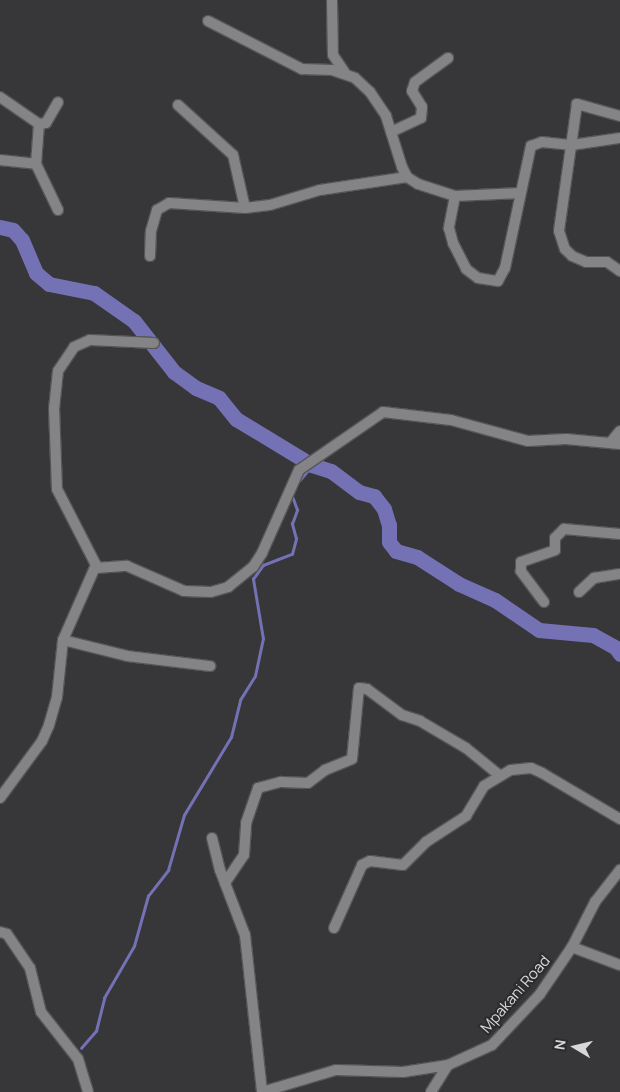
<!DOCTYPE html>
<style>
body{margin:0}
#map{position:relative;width:620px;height:1092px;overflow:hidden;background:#373739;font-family:Manrope,sans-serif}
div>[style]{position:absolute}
.stream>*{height:2.5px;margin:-1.25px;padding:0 1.25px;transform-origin:1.25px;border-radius:1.25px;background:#7471b5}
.river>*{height:15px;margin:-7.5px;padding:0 7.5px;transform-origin:7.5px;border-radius:7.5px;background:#7471b5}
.roads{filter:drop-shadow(1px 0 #565657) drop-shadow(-1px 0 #565657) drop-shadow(0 1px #565657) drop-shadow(0 -1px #565657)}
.street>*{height:10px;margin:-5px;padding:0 5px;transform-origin:5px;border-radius:5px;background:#848486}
span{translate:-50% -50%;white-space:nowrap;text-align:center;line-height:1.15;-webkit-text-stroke:4px #2c2c2f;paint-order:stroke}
.street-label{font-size:15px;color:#d7d7d8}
.north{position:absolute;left:550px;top:1022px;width:50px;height:50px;-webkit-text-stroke:4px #2c2c2f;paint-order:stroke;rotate:279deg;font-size:14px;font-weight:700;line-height:20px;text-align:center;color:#d7d7d8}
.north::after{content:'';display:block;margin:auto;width:18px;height:22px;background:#d7d7d8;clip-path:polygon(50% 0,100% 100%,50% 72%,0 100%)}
</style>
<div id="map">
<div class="stream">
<i style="left:299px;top:481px;width:17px;rotate:-50deg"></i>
<i style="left:81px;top:1048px;width:23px;rotate:-49deg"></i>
<i style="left:96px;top:1031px;width:34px;rotate:-76deg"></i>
<i style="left:104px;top:998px;width:60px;rotate:-60deg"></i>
<i style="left:134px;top:946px;width:52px;rotate:-74.4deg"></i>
<i style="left:148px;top:896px;width:33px;rotate:-52deg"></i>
<i style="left:168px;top:870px;width:57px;rotate:-73.8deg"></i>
<i style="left:184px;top:815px;width:91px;rotate:-58.9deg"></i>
<i style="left:231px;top:737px;width:38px;rotate:-76deg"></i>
<i style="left:240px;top:700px;width:28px;rotate:-58deg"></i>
<i style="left:255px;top:676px;width:38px;rotate:-78deg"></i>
<i style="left:263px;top:639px;width:61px;rotate:-99.5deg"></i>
<i style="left:253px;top:579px;width:17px;rotate:-54deg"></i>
<i style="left:263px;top:565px;width:31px;rotate:-21deg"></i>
<i style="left:292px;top:554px;width:16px;rotate:-75deg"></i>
<i style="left:296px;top:539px;width:16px;rotate:-105deg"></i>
<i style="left:292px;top:524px;width:15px;rotate:-70deg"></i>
<i style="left:297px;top:510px;width:15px;rotate:-110deg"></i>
</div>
<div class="river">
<i style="left:0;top:227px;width:13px;rotate:13deg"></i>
<i style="left:13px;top:230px;width:13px;rotate:48deg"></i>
<i style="left:22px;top:240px;width:36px;rotate:67deg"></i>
<i style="left:36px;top:273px;width:17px;rotate:40deg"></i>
<i style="left:49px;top:284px;width:46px;rotate:11.3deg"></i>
<i style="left:94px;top:293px;width:49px;rotate:35deg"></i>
<i style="left:134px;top:321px;width:65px;rotate:51.9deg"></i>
<i style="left:174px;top:372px;width:27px;rotate:36deg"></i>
<i style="left:196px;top:388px;width:25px;rotate:23deg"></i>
<i style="left:219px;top:398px;width:27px;rotate:51deg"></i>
<i style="left:236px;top:419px;width:89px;rotate:31.2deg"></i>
<i style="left:312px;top:465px;width:20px;rotate:18deg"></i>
<i style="left:331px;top:471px;width:35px;rotate:37deg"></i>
<i style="left:359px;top:492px;width:16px;rotate:15deg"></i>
<i style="left:374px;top:496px;width:16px;rotate:52deg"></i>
<i style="left:384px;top:509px;width:17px;rotate:73deg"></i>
<i style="left:389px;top:525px;width:17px;rotate:90deg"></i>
<i style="left:389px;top:542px;width:11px;rotate:52deg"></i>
<i style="left:396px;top:551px;width:22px;rotate:16deg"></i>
<i style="left:417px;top:557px;width:50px;rotate:32.7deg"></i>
<i style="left:459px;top:584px;width:39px;rotate:24deg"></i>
<i style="left:495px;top:600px;width:53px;rotate:34.3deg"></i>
<i style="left:539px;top:630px;width:54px;rotate:5.3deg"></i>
<i style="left:593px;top:635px;width:26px;rotate:29deg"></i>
<i style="left:616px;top:648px;width:7px;rotate:56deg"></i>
</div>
<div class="roads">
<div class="street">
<i style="left:332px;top:0;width:55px;rotate:89deg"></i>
<i style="left:333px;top:55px;width:22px;rotate:56deg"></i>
<i style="left:208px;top:21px;width:106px;rotate:27.1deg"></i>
<i style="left:302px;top:69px;width:30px;rotate:2deg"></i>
<i style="left:332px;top:70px;width:24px;rotate:19deg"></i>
<i style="left:355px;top:78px;width:21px;rotate:43deg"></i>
<i style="left:370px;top:92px;width:29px;rotate:56deg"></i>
<i style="left:386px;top:116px;width:53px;rotate:72.6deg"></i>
<i style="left:402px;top:167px;width:11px;rotate:63deg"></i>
<i style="left:407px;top:177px;width:13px;rotate:32deg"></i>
<i style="left:418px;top:184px;width:39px;rotate:18deg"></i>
<i style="left:455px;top:196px;width:65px;rotate:-2.6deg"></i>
<i style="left:0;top:97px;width:47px;rotate:34.7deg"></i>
<i style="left:39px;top:124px;width:7px;rotate:-8deg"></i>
<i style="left:46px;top:123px;width:24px;rotate:-60deg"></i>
<i style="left:178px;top:105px;width:74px;rotate:42.3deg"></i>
<i style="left:233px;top:155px;width:54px;rotate:77.2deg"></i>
<i style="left:620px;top:116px;width:45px;rotate:-164.4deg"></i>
<i style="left:577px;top:104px;width:128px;rotate:98.1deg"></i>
<i style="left:559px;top:231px;width:19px;rotate:72deg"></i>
<i style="left:565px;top:249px;width:10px;rotate:45deg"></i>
<i style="left:572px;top:256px;width:15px;rotate:23deg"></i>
<i style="left:586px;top:262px;width:21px"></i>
<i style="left:607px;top:262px;width:16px;rotate:35deg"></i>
<i style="left:39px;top:124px;width:40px;rotate:94.3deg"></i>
<i style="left:36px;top:164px;width:51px;rotate:64.4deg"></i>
<i style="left:391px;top:132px;width:33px;rotate:-25deg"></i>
<i style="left:421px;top:118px;width:11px;rotate:-85deg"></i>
<i style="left:422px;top:107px;width:19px;rotate:-122deg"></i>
<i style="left:412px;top:91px;width:9px;rotate:-72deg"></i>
<i style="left:415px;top:82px;width:41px;rotate:-36deg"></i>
<i style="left:0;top:160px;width:36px;rotate:6deg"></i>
<i style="left:455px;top:196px;width:33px;rotate:101deg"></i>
<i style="left:449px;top:228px;width:16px;rotate:75deg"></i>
<i style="left:453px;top:243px;width:29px;rotate:63deg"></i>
<i style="left:466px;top:269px;width:15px;rotate:37deg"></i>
<i style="left:478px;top:278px;width:20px;rotate:9deg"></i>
<i style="left:498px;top:281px;width:15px;rotate:-62deg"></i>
<i style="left:505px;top:268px;width:125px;rotate:-78deg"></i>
<i style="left:531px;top:146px;width:12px;rotate:-20deg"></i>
<i style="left:542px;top:142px;width:30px;rotate:6deg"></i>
<i style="left:572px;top:145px;width:49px;rotate:-8.3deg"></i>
<i style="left:150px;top:256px;width:25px;rotate:-88deg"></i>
<i style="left:151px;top:231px;width:22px;rotate:-74deg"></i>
<i style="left:157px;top:210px;width:14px;rotate:-30deg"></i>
<i style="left:169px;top:203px;width:76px;rotate:3.8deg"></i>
<i style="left:245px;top:208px;width:25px;rotate:-7deg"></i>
<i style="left:270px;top:205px;width:52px;rotate:-16.7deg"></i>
<i style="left:320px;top:190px;width:88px;rotate:-8.5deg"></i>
<i style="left:611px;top:442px;width:14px;rotate:-51deg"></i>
<i style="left:96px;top:568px;width:31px;rotate:-4deg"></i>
<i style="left:127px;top:566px;width:62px;rotate:23.7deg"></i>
<i style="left:184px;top:591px;width:27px;rotate:2deg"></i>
<i style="left:211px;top:592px;width:18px;rotate:-16deg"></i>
<i style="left:228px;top:587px;width:32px;rotate:-39deg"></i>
<i style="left:253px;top:567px;width:17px;rotate:-57deg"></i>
<i style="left:262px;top:553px;width:91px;rotate:-66deg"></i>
<i style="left:299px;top:470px;width:102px;rotate:-34.6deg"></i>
<i style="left:383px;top:412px;width:68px;rotate:6.7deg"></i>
<i style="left:451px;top:420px;width:80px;rotate:15.3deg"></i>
<i style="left:528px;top:441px;width:38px;rotate:-3deg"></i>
<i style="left:566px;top:439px;width:54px;rotate:5.3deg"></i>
<i style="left:579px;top:592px;width:21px;rotate:-43deg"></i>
<i style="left:594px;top:578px;width:26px;rotate:-9deg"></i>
<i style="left:544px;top:602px;width:39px;rotate:-127deg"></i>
<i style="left:521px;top:571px;width:9px;rotate:-90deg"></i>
<i style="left:521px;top:562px;width:36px;rotate:-19deg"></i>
<i style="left:555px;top:550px;width:12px;rotate:-90deg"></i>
<i style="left:555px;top:538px;width:13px;rotate:-45deg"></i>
<i style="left:564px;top:529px;width:56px;rotate:5.1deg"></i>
<i style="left:63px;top:640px;width:66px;rotate:14deg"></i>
<i style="left:127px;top:656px;width:84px;rotate:6.9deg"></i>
<i style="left:0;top:798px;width:71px;rotate:-53.6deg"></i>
<i style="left:42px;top:741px;width:17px;rotate:-66deg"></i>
<i style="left:49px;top:725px;width:29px;rotate:-74deg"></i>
<i style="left:57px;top:697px;width:57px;rotate:-84deg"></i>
<i style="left:63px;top:640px;width:82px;rotate:-66.3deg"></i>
<i style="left:96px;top:565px;width:85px;rotate:-117.2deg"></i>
<i style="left:57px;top:489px;width:80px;rotate:-92.1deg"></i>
<i style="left:54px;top:409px;width:38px;rotate:-84deg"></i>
<i style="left:58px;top:371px;width:29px;rotate:-56deg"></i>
<i style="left:74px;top:347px;width:17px;rotate:-24deg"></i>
<i style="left:90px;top:340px;width:64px;rotate:2.7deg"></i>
<i style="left:212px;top:838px;width:33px;rotate:76deg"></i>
<i style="left:220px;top:870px;width:70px;rotate:69deg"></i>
<i style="left:245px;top:935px;width:158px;rotate:83.8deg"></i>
<i style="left:225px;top:883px;width:34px;rotate:-56deg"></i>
<i style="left:244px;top:855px;width:32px;rotate:-86deg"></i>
<i style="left:246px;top:823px;width:37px;rotate:-71deg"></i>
<i style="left:258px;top:788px;width:24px;rotate:-15deg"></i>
<i style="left:281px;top:782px;width:27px;rotate:2deg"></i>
<i style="left:308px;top:783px;width:21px;rotate:-37deg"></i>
<i style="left:325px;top:770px;width:29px;rotate:-22deg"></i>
<i style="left:352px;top:759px;width:71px;rotate:-84.4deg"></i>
<i style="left:359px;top:688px;width:8px;rotate:7deg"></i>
<i style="left:367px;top:689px;width:44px;rotate:36.6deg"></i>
<i style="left:402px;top:715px;width:19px;rotate:18deg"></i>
<i style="left:420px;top:721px;width:53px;rotate:30.4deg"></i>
<i style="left:466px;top:748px;width:43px;rotate:39.3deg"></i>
<i style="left:334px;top:928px;width:69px;rotate:-66deg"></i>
<i style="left:362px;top:865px;width:9px;rotate:-27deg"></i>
<i style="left:370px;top:861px;width:33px;rotate:7deg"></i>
<i style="left:403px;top:865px;width:33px;rotate:-45deg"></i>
<i style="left:426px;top:842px;width:48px;rotate:-33deg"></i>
<i style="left:466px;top:816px;width:35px;rotate:-59deg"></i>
<i style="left:484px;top:786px;width:31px;rotate:-31deg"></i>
<i style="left:511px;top:770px;width:20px;rotate:-6deg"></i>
<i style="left:531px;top:768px;width:12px;rotate:24deg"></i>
<i style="left:542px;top:773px;width:91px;rotate:30.5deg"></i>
<i style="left:0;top:932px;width:7px;rotate:16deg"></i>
<i style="left:7px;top:934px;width:41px;rotate:55.9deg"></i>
<i style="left:30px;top:968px;width:45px;rotate:76deg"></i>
<i style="left:41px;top:1012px;width:60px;rotate:51.8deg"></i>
<i style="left:78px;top:1059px;width:34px;rotate:73deg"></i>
<i style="left:572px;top:947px;width:51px;rotate:20.6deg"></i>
<i style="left:262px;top:1092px;width:77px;rotate:-16.6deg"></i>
<i style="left:336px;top:1070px;width:67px;rotate:1.7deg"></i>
<i style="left:403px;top:1072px;width:46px;rotate:-8.8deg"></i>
<i style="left:431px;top:1092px;width:32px;rotate:-58deg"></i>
<i style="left:448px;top:1065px;width:48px;rotate:-24.4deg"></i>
<i style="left:492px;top:1045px;width:70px;rotate:-46.7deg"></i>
<i style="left:540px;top:994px;width:57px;rotate:-55.8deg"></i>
<i style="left:572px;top:947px;width:51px;rotate:-62.9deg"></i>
<i style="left:595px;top:902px;width:41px;rotate:-52deg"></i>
</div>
</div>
<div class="street-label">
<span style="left:515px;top:994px;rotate:-49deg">Mpakani Road</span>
</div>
<div class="north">N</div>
</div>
